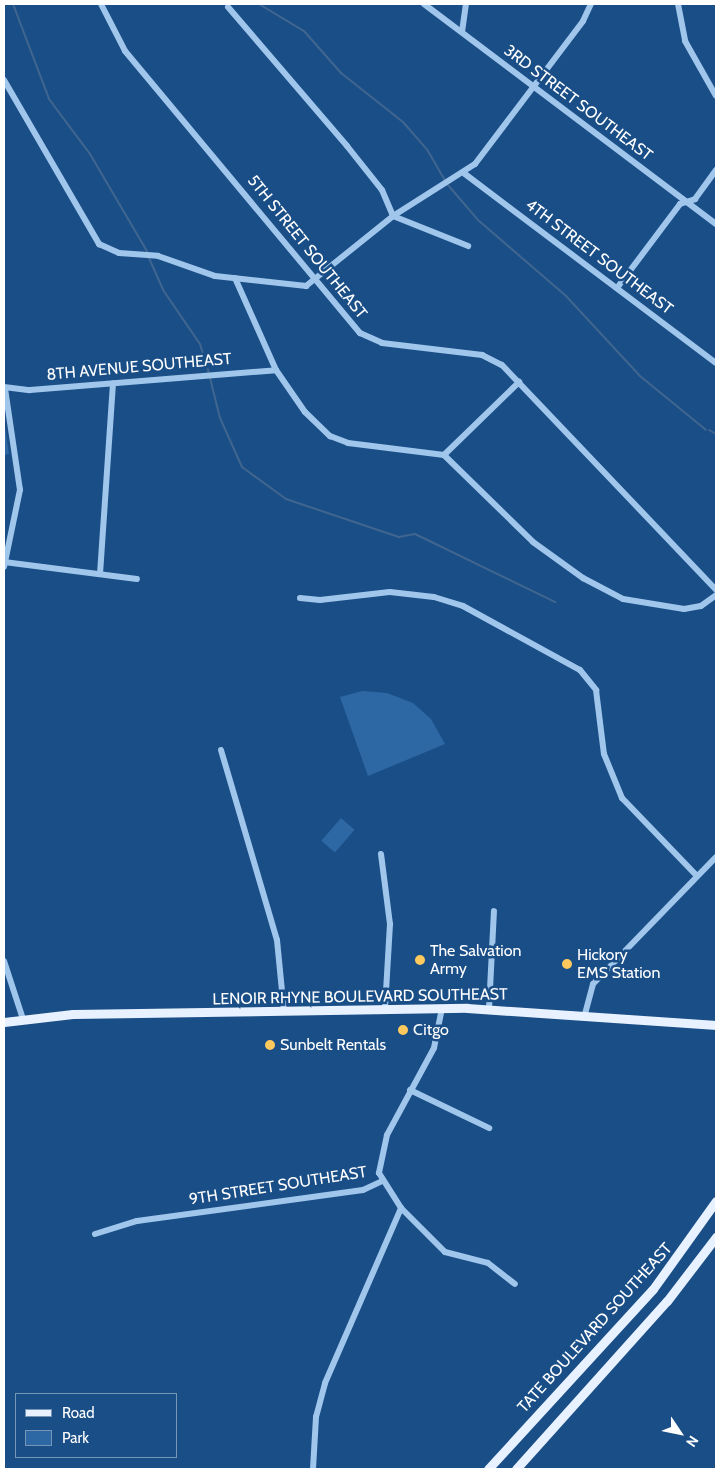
<!DOCTYPE html>
<style>
body{margin:0}
#map{position:relative;width:720px;height:1473px;overflow:hidden;background:#1a4e87;font-family:Cabin,sans-serif}
div>[style]{position:absolute}
.green>*{inset:0;background:#2d68a5;transform-origin:0 0}
.stream>*{height:2px;margin:-1px;padding:0 1px;transform-origin:1px;border-radius:1px;background:#406690}
.minor>*{height:6px;margin:-3px;padding:0 3px;transform-origin:3px;border-radius:3px;background:#a1c6ec}
.major>*{height:9px;margin:-4.5px;padding:0 4.5px;transform-origin:4.5px;border-radius:4.5px;background:#e7f1ff}
.dots>*{width:14px;height:14px;translate:-50% -50%;box-sizing:border-box;border:2px solid #1a4e87;border-radius:50%}
span{translate:-50% -50%;white-space:nowrap;text-align:center;line-height:1.15;-webkit-text-stroke:5px #1a4e87;paint-order:stroke}
.street-label{font-size:16px;color:#fff}
.poi-label{font-size:16px;color:#fff}
.left{translate:0 -50%;text-align:left}
.frame{position:absolute;inset:0;border:5px solid #fff;pointer-events:none}
.legend{position:absolute;left:15px;top:1393px;width:162px;height:65px;box-sizing:border-box;background:#1a4e87;border:1px solid #7695b7;margin:0;padding:6px 9px;list-style:none;font-size:15px;color:#fff}
.legend li{display:flex;align-items:center;gap:10px;height:25px}
.legend b{width:25px;border:1px solid #7695b7}
.north{position:absolute;left:655px;top:1408px;width:50px;height:50px;-webkit-text-stroke:4px #1a4e87;paint-order:stroke;rotate:124deg;font-size:14px;font-weight:700;line-height:20px;text-align:center;color:#fff}
.north::after{content:'';display:block;margin:auto;width:18px;height:22px;background:#fff;clip-path:polygon(50% 0,100% 100%,50% 72%,0 100%)}
</style>
<div id="map">
<div class="green">
<i style="clip-path:polygon(4px 420px,9px 454px,4px 455px)"></i>
<i style="clip-path:polygon(362px 691px,387px 693px,413px 703px,431px 719px,445px 744px,368px 776px,340px 697px)"></i>
<i style="left:341px;top:818px;width:18px;height:30px;rotate:41deg"></i>
</div>
<div class="stream">
<i style="left:13px;top:4px;width:102px;rotate:69.2deg"></i>
<i style="left:49px;top:99px;width:69px;rotate:53.3deg"></i>
<i style="left:90px;top:154px;width:115px;rotate:59.6deg"></i>
<i style="left:259px;top:4px;width:52px;rotate:31deg"></i>
<i style="left:304px;top:31px;width:56px;rotate:48.6deg"></i>
<i style="left:341px;top:73px;width:79px;rotate:38.3deg"></i>
<i style="left:403px;top:122px;width:38px;rotate:49deg"></i>
<i style="left:428px;top:151px;width:34px;rotate:60deg"></i>
<i style="left:448px;top:185px;width:46px;rotate:49.4deg"></i>
<i style="left:478px;top:220px;width:116px;rotate:40.8deg"></i>
<i style="left:566px;top:296px;width:109px;rotate:47.2deg"></i>
<i style="left:640px;top:376px;width:85px;rotate:39.3deg"></i>
<i style="left:149px;top:258px;width:35px;rotate:66deg"></i>
<i style="left:163px;top:290px;width:65px;rotate:55.6deg"></i>
<i style="left:200px;top:344px;width:31px;rotate:73deg"></i>
<i style="left:210px;top:378px;width:41px;rotate:76deg"></i>
<i style="left:220px;top:418px;width:54px;rotate:65.8deg"></i>
<i style="left:242px;top:467px;width:54px;rotate:36deg"></i>
<i style="left:286px;top:499px;width:119px;rotate:18.6deg"></i>
<i style="left:399px;top:537px;width:16px;rotate:-11deg"></i>
<i style="left:415px;top:534px;width:156px;rotate:25.9deg"></i>
<i style="left:709px;top:430px;width:8px;rotate:30deg"></i>
</div>
<div class="minor">
<i style="left:101px;top:4px;width:53px;rotate:62.9deg"></i>
<i style="left:125px;top:51px;width:367px;rotate:50.2deg"></i>
<i style="left:360px;top:333px;width:24px;rotate:24deg"></i>
<i style="left:382px;top:343px;width:101px;rotate:6.8deg"></i>
<i style="left:482px;top:355px;width:22px;rotate:27deg"></i>
<i style="left:502px;top:365px;width:311px;rotate:46.4deg"></i>
<i style="left:424px;top:4px;width:366px;rotate:37deg"></i>
<i style="left:678px;top:4px;width:38px;rotate:79deg"></i>
<i style="left:685px;top:41px;width:63px;rotate:60.6deg"></i>
<i style="left:228px;top:7px;width:183px;rotate:49.4deg"></i>
<i style="left:347px;top:146px;width:56px;rotate:51.5deg"></i>
<i style="left:382px;top:190px;width:28px;rotate:67deg"></i>
<i style="left:393px;top:216px;width:81px;rotate:21.8deg"></i>
<i style="left:462px;top:32px;width:28px;rotate:-82deg"></i>
<i style="left:4px;top:80px;width:190px;rotate:59.9deg"></i>
<i style="left:99px;top:244px;width:22px;rotate:24deg"></i>
<i style="left:119px;top:253px;width:39px;rotate:4deg"></i>
<i style="left:158px;top:256px;width:60px;rotate:19.3deg"></i>
<i style="left:215px;top:276px;width:92px;rotate:6.3deg"></i>
<i style="left:306px;top:286px;width:112px;rotate:-38.8deg"></i>
<i style="left:393px;top:216px;width:97px;rotate:-32.4deg"></i>
<i style="left:475px;top:164px;width:179px;rotate:-52.9deg"></i>
<i style="left:583px;top:21px;width:19px;rotate:-65deg"></i>
<i style="left:465px;top:174px;width:314px;rotate:37deg"></i>
<i style="left:235px;top:278px;width:101px;rotate:66deg"></i>
<i style="left:276px;top:370px;width:51px;rotate:55.4deg"></i>
<i style="left:305px;top:412px;width:35px;rotate:44deg"></i>
<i style="left:330px;top:436px;width:19px;rotate:21deg"></i>
<i style="left:348px;top:443px;width:97px;rotate:7.1deg"></i>
<i style="left:444px;top:455px;width:124px;rotate:44.3deg"></i>
<i style="left:533px;top:542px;width:62px;rotate:35.8deg"></i>
<i style="left:583px;top:578px;width:45px;rotate:27.7deg"></i>
<i style="left:623px;top:599px;width:62px;rotate:9.3deg"></i>
<i style="left:684px;top:609px;width:17px;rotate:-10deg"></i>
<i style="left:701px;top:606px;width:19px;rotate:-36deg"></i>
<i style="left:617px;top:288px;width:105px;rotate:-53.1deg"></i>
<i style="left:680px;top:204px;width:16px;rotate:-18deg"></i>
<i style="left:695px;top:199px;width:36px;rotate:-54deg"></i>
<i style="left:4px;top:387px;width:26px;rotate:7deg"></i>
<i style="left:30px;top:390px;width:247px;rotate:-4.6deg"></i>
<i style="left:444px;top:455px;width:105px;rotate:-44.2deg"></i>
<i style="left:4px;top:562px;width:134px;rotate:7.3deg"></i>
<i style="left:4px;top:567px;width:79px;rotate:-78.3deg"></i>
<i style="left:20px;top:490px;width:103px;rotate:-98.4deg"></i>
<i style="left:100px;top:574px;width:191px;rotate:-86.1deg"></i>
<i style="left:300px;top:598px;width:20px;rotate:6deg"></i>
<i style="left:320px;top:600px;width:70px;rotate:-6.5deg"></i>
<i style="left:390px;top:592px;width:44px;rotate:6.5deg"></i>
<i style="left:434px;top:597px;width:30px;rotate:17deg"></i>
<i style="left:463px;top:606px;width:133px;rotate:28.7deg"></i>
<i style="left:580px;top:670px;width:26px;rotate:51deg"></i>
<i style="left:596px;top:690px;width:64px;rotate:82.9deg"></i>
<i style="left:604px;top:754px;width:48px;rotate:67.8deg"></i>
<i style="left:622px;top:798px;width:108px;rotate:46.1deg"></i>
<i style="left:221px;top:750px;width:198px;rotate:73.6deg"></i>
<i style="left:277px;top:940px;width:72px;rotate:84.4deg"></i>
<i style="left:381px;top:854px;width:71px;rotate:82.7deg"></i>
<i style="left:390px;top:924px;width:85px;rotate:93.4deg"></i>
<i style="left:4px;top:961px;width:61px;rotate:71.9deg"></i>
<i style="left:442px;top:1008px;width:41px;rotate:101.3deg"></i>
<i style="left:434px;top:1048px;width:99px;rotate:118.4deg"></i>
<i style="left:387px;top:1135px;width:39px;rotate:102deg"></i>
<i style="left:379px;top:1173px;width:41px;rotate:57.8deg"></i>
<i style="left:401px;top:1208px;width:62px;rotate:45deg"></i>
<i style="left:445px;top:1252px;width:44px;rotate:14.3deg"></i>
<i style="left:488px;top:1263px;width:34px;rotate:38deg"></i>
<i style="left:489px;top:1009px;width:98px;rotate:-87.1deg"></i>
<i style="left:585px;top:1014px;width:31px;rotate:-75deg"></i>
<i style="left:593px;top:984px;width:177px;rotate:-45.9deg"></i>
<i style="left:410px;top:1090px;width:88px;rotate:25.7deg"></i>
<i style="left:95px;top:1234px;width:44px;rotate:-17.2deg"></i>
<i style="left:137px;top:1221px;width:228px;rotate:-7.8deg"></i>
<i style="left:363px;top:1190px;width:21px;rotate:-25deg"></i>
<i style="left:313px;top:1469px;width:52px;rotate:-86.7deg"></i>
<i style="left:316px;top:1417px;width:35px;rotate:-75deg"></i>
<i style="left:325px;top:1383px;width:191px;rotate:-66.5deg"></i>
</div>
<div class="major">
<i style="left:4px;top:1022px;width:69px;rotate:-6.6deg"></i>
<i style="left:73px;top:1014px;width:394px;rotate:-0.9deg"></i>
<i style="left:467px;top:1008px;width:250px;rotate:3.9deg"></i>
<i style="left:488px;top:1469px;width:244px;rotate:-47.5deg"></i>
<i style="left:653px;top:1289px;width:108px;rotate:-54.4deg"></i>
<i style="left:516px;top:1469px;width:226px;rotate:-48.1deg"></i>
<i style="left:667px;top:1301px;width:81px;rotate:-52.6deg"></i>
</div>
<div class="dots">
<i style="left:420px;top:960px;background:#ffc95d"></i>
<i style="left:567px;top:964px;background:#ffc95d"></i>
<i style="left:403px;top:1030px;background:#ffc95d"></i>
<i style="left:270px;top:1045px;background:#ffc95d"></i>
</div>
<div class="street-label">
<span style="left:578px;top:103px;rotate:37deg">3RD STREET SOUTHEAST</span>
<span style="left:307px;top:247px;rotate:51deg">5TH STREET SOUTHEAST</span>
<span style="left:599px;top:257px;rotate:37deg">4TH STREET SOUTHEAST</span>
<span style="left:139px;top:367px;rotate:-5deg">8TH AVENUE SOUTHEAST</span>
<span style="left:360px;top:997px;rotate:-1deg">LENOIR RHYNE BOULEVARD SOUTHEAST</span>
<span style="left:278px;top:1186px;rotate:-9deg">9TH STREET SOUTHEAST</span>
<span style="left:595px;top:1328px;rotate:-48deg">TATE BOULEVARD SOUTHEAST</span>
</div>
<div class="poi-label">
<span class="left" style="left:430px;top:960px">The Salvation<br>Army</span>
<span class="left" style="left:577px;top:964px">Hickory<br>EMS Station</span>
<span class="left" style="left:413px;top:1030px">Citgo</span>
<span class="left" style="left:280px;top:1045px">Sunbelt Rentals</span>
</div>
<div class="frame"></div>
<ul class="legend">
<li><b style="height:6px;background:#e7f1ff"></b>Road</li>
<li><b style="height:14px;background:#2d68a5"></b>Park</li>
</ul>
<div class="north">N</div>
</div>
